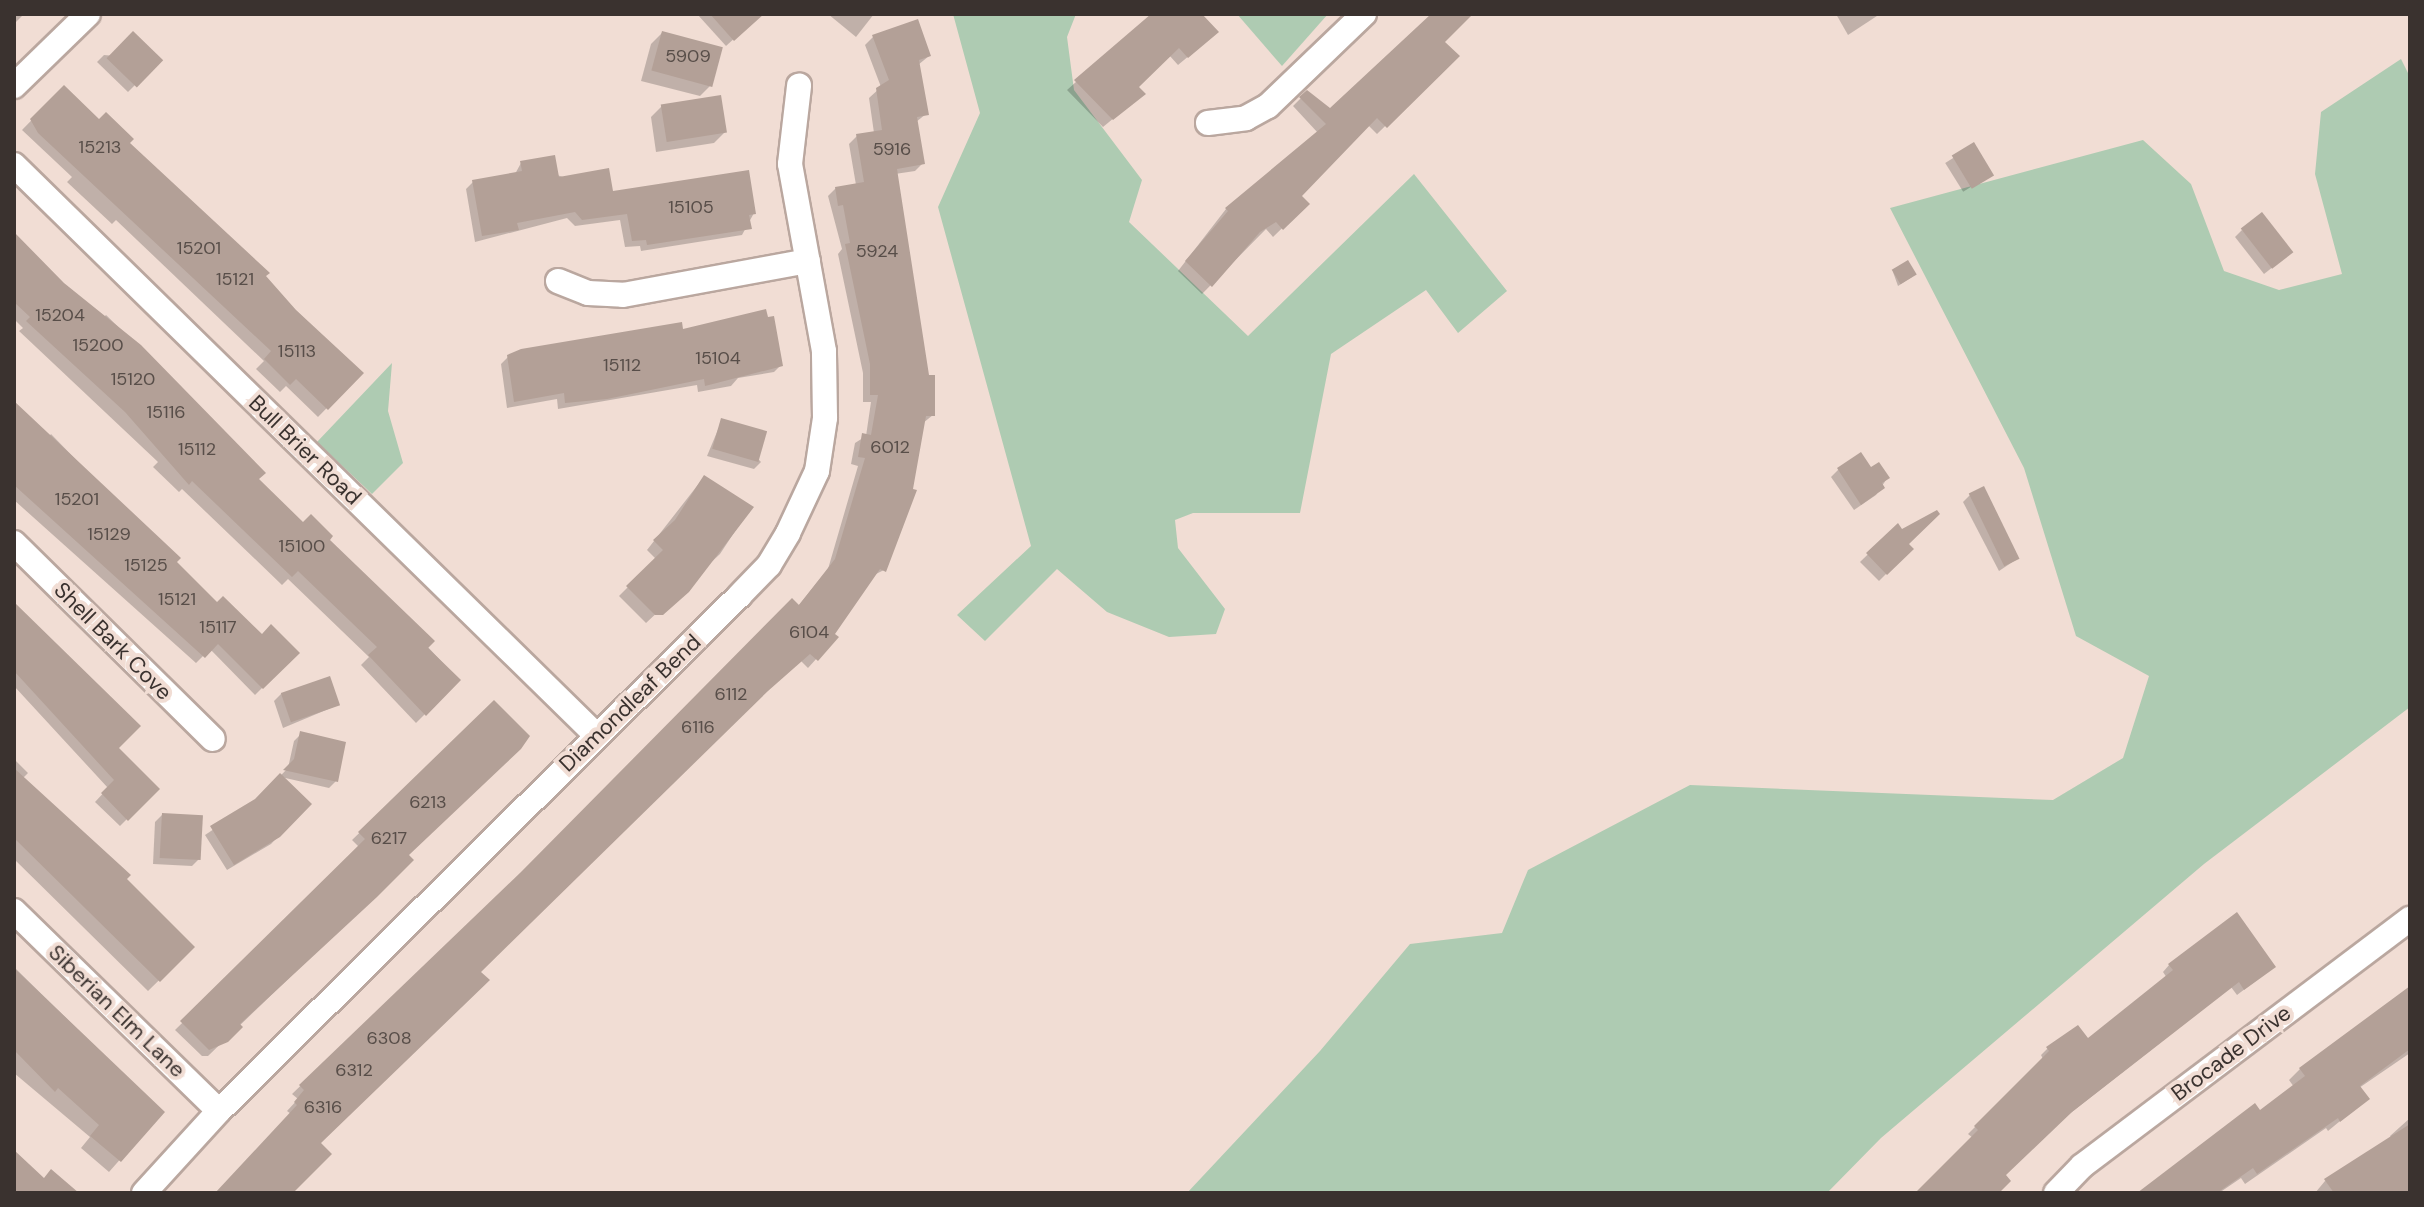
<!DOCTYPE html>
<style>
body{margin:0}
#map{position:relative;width:2424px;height:1207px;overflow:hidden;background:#f1ddd4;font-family:"DM Sans",sans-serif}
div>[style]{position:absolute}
.green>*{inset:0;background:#aecbb2}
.shadow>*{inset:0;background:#0003;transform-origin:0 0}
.building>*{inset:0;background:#b3a097;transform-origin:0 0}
.roads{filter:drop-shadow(2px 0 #baa79f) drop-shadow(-2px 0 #baa79f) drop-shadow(0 2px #baa79f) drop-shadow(0 -2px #baa79f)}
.minor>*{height:24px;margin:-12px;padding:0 12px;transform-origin:12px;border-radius:12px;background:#fff}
span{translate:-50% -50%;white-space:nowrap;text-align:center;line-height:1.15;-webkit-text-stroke:8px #f1ddd4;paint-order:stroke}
.number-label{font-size:18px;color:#584e49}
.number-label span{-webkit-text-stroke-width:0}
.street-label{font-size:22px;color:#3a322f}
.frame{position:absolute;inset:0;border:16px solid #3a322f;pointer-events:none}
</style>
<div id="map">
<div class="green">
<i style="clip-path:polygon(953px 14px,1076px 14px,1067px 37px,1074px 90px,1142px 180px,1129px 222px,1248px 336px,1414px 174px,1507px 291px,1458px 333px,1426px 290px,1331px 354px,1300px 513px,1193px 513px,1175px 520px,1178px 548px,1225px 609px,1216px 634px,1169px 637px,1107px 612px,1057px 569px,985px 641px,957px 615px,1031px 546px,938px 207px,980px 113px)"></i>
<i style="clip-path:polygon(1237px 14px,1328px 14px,1282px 66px)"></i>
<i style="clip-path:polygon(2401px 59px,2410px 77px,2410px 707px,2204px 864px,1881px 1138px,1827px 1193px,1187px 1193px,1320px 1051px,1410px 944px,1502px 933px,1528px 870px,1690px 785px,2053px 800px,2123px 758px,2149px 676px,2076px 636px,2024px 468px,1890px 208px,2143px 140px,2191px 184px,2224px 271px,2279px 290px,2342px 274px,2315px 174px,2321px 112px)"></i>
<i style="clip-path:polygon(392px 363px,388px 411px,403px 463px,372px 494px,317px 442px)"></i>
</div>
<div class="shadow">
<i style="clip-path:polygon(14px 14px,24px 14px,14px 24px)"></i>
<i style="clip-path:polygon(697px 14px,761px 14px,726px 46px)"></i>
<i style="clip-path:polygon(783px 14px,805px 14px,784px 16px)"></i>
<i style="clip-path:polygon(828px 14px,874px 14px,856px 37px)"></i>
<i style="clip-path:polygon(1152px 14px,1200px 14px,1208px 40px,1178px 65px,1169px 55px,1136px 87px,1143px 94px,1103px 127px,1067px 90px)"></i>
<i style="clip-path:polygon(1433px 14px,1470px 14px,1442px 42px,1457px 56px,1377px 134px,1368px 125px,1300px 196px,1307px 204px,1273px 237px,1266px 229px,1202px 294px,1178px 271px,1226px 209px,1318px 133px,1293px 106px,1307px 92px,1330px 110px)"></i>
<i style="clip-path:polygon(1836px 14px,1880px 14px,1848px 35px)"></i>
<i style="clip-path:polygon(662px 33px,711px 85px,700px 96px,641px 81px,651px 44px)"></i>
<i style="clip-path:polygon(873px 37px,929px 56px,918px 65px,926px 114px,916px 122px,923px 163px,915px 171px,895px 174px,933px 415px,923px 423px,884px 570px,872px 576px,833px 634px,836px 637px,808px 668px,801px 661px,757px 699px,479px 972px,319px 1143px,288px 1193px,216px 1193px,291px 1114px,287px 1111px,298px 1099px,292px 1094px,798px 606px,828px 569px,858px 466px,851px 464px,855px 443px,866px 436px,871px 402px,863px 402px,863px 373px,838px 254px,842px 249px,828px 196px,836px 188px,856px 185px,849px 144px,857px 136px,874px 133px,869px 98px,881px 87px,865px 45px)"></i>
<i style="clip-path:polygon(104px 55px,160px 60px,128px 92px,97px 62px)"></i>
<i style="clip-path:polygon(64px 87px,361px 373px,318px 417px,286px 386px,280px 392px,256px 369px,264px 361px,116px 220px,112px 224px,67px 182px,72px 177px,22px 130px)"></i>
<i style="clip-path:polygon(662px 106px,725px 132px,714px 143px,656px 152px,651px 117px)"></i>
<i style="left:1974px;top:145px;width:34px;height:34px;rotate:58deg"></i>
<i style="clip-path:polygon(521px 163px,611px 193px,754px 213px,742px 235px,641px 251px,640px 246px,625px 247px,620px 220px,575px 226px,567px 218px,475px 242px,466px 189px,473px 182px,515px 174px)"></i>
<i style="clip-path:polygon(2242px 230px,2283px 259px,2264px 274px,2235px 237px)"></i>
<i style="clip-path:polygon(14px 233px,63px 284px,102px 319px,106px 315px,165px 372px,256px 479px,303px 525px,327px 540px,459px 680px,416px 723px,361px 665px,369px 657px,288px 579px,282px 585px,182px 489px,179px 492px,153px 467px,158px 462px,19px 331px,23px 328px,14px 319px)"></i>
<i style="clip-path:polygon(1893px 272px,1912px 277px,1898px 286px)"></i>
<i style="clip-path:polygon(681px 331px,781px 365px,774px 372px,738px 378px,731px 386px,698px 392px,697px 385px,558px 409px,557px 399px,507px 408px,501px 364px,508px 357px)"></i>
<i style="clip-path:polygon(14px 405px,48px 438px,51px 434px,217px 605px,262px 637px,297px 653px,255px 695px,210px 649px,196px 663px,14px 500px)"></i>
<i style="clip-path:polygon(722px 420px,761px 462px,754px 469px,707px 456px)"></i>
<i style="clip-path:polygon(1838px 470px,1870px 470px,1888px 477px,1876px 495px,1854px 510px,1831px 477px)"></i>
<i style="clip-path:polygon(704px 477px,751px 507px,720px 554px,646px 623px,619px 596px,656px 559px,647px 550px)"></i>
<i style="clip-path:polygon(1970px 495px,2017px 559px,1999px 571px,1963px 502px)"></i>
<i style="clip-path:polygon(1897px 526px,1911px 549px,1879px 581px,1860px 562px)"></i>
<i style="clip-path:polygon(14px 605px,116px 748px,157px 789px,120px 826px,95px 802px,108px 788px,14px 686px)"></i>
<i style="clip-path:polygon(281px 694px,338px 705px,283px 728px,274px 701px)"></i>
<i style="clip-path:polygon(494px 703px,407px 855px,367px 903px,208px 1056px,202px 1056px,175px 1030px,360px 848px,352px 840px)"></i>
<i style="clip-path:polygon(301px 734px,336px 781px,329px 788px,281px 777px,309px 804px,271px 844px,227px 870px,205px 835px,256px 801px,288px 768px,294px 741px)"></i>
<i style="clip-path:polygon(14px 759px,28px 773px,22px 779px,193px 947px,148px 991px,14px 859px)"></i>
<i style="clip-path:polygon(162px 815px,199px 859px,192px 866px,153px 864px,155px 822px)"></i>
<i style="clip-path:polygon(2169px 965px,2274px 967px,2237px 995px,2231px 987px,2063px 1119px,2003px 1175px,1996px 1193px,1920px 1193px,1973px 1138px,1968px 1134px,2043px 1059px,2041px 1055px,2048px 1048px,2087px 1041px,2167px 978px,2163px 972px)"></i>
<i style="clip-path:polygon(14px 967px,162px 1112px,109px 1172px,81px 1148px,90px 1137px,14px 1073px)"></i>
<i style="clip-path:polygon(2410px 992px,2410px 1053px,2359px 1088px,2368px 1098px,2328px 1131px,2326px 1128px,2245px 1184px,2241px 1178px,2219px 1193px,2142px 1193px,2260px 1113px,2294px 1087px,2289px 1080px,2300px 1069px)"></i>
<i style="clip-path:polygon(2410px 1118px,2410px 1193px,2315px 1193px,2325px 1181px,2392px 1139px,2390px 1136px)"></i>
</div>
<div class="building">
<i style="clip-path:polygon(710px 14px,764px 14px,734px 41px)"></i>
<i style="clip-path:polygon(1151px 14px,1202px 14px,1219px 32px,1188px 58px,1179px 48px,1139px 87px,1146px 94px,1113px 120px,1074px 80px)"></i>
<i style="clip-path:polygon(1431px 14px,1473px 14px,1445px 42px,1460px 56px,1387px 128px,1377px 118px,1302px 196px,1310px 204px,1283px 230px,1276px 222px,1260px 232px,1212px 287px,1185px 261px,1228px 211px,1225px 208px,1326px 124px,1299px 97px,1307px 90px,1330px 108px)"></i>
<i style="clip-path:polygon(918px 19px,931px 56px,919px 60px,929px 115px,917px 117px,925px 164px,897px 169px,929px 375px,935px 375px,935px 416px,926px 416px,913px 489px,917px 490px,886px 572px,880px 569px,835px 634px,839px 637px,818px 661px,810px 654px,768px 691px,481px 972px,490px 980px,321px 1143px,332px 1154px,293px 1193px,215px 1193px,297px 1105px,294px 1102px,304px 1090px,299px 1085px,521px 872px,792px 598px,799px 605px,835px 559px,865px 458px,858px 457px,862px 433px,871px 435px,878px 395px,870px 395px,870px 364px,845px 244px,850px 243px,843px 205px,838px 206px,835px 187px,864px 182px,856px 134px,882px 130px,876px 88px,889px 80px,872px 35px)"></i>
<i style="left:133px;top:31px;width:42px;height:38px;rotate:44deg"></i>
<i style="left:662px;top:31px;width:63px;height:41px;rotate:15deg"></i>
<i style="clip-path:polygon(64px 85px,99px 119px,106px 112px,134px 139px,130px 143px,270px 273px,266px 276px,296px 310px,364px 373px,328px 410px,296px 379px,290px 385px,264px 359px,271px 351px,38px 133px,30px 119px)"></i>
<i style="left:721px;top:95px;width:38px;height:61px;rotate:81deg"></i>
<i style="left:1974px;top:142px;width:39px;height:26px;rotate:59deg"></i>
<i style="clip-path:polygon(555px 155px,559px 177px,609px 168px,613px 191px,749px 170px,756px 214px,749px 215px,752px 229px,647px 245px,646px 240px,632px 241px,627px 214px,582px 220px,575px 212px,517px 223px,519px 230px,482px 236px,472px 180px,522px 171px,520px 161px)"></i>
<i style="left:2262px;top:212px;width:51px;height:27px;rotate:52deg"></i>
<i style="clip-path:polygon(14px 232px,64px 283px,141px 345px,266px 473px,259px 479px,303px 522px,311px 514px,333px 536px,330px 540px,435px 641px,428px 648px,461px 680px,426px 716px,368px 655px,377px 647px,298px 571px,292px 577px,192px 481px,189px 485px,125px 412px,26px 321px,30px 317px,14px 302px)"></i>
<i style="left:1908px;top:260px;width:17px;height:19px;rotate:59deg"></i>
<i style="clip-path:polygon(766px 309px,768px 317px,774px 316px,783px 366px,705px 386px,704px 379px,607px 399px,565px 403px,564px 393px,514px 402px,507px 355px,521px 349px,682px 322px,683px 329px)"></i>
<i style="clip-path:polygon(14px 401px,181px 558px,177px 562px,217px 602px,223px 596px,262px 634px,271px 624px,300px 653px,263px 689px,218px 644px,205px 658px,14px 485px)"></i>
<i style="left:721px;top:418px;width:48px;height:32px;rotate:16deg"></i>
<i style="clip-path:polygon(1861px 452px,1871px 467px,1879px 462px,1890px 478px,1882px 483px,1885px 488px,1861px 505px,1837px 468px)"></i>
<i style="clip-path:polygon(704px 475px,754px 507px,689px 592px,663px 615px,655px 615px,626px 586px,663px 550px,653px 540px,675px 520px)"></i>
<i style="left:1984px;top:486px;width:81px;height:17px;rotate:64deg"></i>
<i style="clip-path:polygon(1937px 510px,1940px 514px,1909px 544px,1914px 549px,1887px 575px,1866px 553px,1898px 523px,1902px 529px)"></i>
<i style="clip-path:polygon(14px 602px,141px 726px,119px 748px,160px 789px,128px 821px,101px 793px,114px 780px,14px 671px)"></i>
<i style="left:330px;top:676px;width:31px;height:52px;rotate:71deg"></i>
<i style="clip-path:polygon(494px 700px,530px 736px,521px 749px,409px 855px,414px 860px,377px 897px,240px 1024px,243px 1027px,228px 1042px,209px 1050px,180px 1021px,365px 839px,358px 832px)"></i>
<i style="clip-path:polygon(300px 731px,346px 742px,338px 782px,283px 770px,294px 759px)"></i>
<i style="clip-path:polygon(14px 768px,131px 875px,127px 879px,195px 947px,160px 982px,14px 838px)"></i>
<i style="clip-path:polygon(280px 773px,312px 804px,280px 837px,234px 865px,210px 826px,255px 799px)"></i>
<i style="left:162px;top:813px;width:41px;height:45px;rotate:3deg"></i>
<i style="clip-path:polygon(2237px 912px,2276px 967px,2244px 990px,2239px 982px,2072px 1112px,2006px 1175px,2011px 1181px,1999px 1193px,1915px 1193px,1978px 1130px,1974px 1126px,2049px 1051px,2046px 1047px,2078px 1025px,2088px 1038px,2173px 970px,2168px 964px)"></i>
<i style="clip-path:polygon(14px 968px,165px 1112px,121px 1162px,90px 1136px,99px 1125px,58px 1088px,55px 1092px,14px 1050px)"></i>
<i style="clip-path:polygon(2410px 986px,2410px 1049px,2360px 1086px,2370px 1099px,2340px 1122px,2338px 1118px,2257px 1174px,2253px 1168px,2217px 1193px,2137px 1193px,2255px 1103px,2260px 1110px,2305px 1076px,2299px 1068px)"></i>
<i style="clip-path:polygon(2410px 1124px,2410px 1193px,2334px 1193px,2324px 1179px)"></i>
<i style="clip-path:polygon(14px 1150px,44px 1178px,51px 1169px,79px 1193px,14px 1193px)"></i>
</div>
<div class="roads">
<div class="minor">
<i style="left:14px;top:86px;width:103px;rotate:-44.2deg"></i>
<i style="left:1208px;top:123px;width:38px;rotate:-7deg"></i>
<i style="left:1246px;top:118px;width:25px;rotate:-29deg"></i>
<i style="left:1268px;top:106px;width:133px;rotate:-43.8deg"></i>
<i style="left:14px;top:165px;width:815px;rotate:44.4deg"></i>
<i style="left:558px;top:281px;width:32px;rotate:22deg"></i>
<i style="left:588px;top:293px;width:35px;rotate:3deg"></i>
<i style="left:623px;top:295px;width:188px;rotate:-10.4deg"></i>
<i style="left:14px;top:543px;width:279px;rotate:44.6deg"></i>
<i style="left:14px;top:911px;width:286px;rotate:44.3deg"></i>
<i style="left:144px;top:1193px;width:111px;rotate:-47.6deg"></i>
<i style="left:219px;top:1111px;width:732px;rotate:-44.72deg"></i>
<i style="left:739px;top:596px;width:43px;rotate:-45.9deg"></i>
<i style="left:769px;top:565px;width:37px;rotate:-59deg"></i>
<i style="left:788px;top:533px;width:68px;rotate:-64.9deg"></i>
<i style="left:817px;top:471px;width:54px;rotate:-81.4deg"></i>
<i style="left:825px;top:418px;width:67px;rotate:-90.9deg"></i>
<i style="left:824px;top:351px;width:190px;rotate:-100.3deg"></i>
<i style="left:790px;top:164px;width:79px;rotate:-83.4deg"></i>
<i style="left:2056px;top:1193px;width:37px;rotate:-46deg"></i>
<i style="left:2082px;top:1166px;width:411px;rotate:-37deg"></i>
</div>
</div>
<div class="number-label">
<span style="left:688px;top:56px">5909</span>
<span style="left:100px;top:147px">15213</span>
<span style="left:892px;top:149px">5916</span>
<span style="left:691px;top:207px">15105</span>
<span style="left:199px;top:248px">15201</span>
<span style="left:877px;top:251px">5924</span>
<span style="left:235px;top:279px">15121</span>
<span style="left:60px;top:315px">15204</span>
<span style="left:98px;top:345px">15200</span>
<span style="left:297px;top:351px">15113</span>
<span style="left:718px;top:358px">15104</span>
<span style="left:622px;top:365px">15112</span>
<span style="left:133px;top:379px">15120</span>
<span style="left:166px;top:412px">15116</span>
<span style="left:890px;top:447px">6012</span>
<span style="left:197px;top:449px">15112</span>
<span style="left:77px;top:499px">15201</span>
<span style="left:109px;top:534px">15129</span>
<span style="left:302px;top:546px">15100</span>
<span style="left:146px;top:565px">15125</span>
<span style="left:177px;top:599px">15121</span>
<span style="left:218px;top:627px">15117</span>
<span style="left:809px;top:632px">6104</span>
<span style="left:731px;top:694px">6112</span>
<span style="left:698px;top:727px">6116</span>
<span style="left:428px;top:802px">6213</span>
<span style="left:389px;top:838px">6217</span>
<span style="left:389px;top:1038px">6308</span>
<span style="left:354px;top:1070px">6312</span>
<span style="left:323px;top:1107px">6316</span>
</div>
<div class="street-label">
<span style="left:305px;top:450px;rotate:44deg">Bull Brier Road</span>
<span style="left:113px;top:641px;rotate:45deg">Shell Bark Cove</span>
<span style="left:630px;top:703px;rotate:-44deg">Diamondleaf Bend</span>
<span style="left:117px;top:1011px;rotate:44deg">Siberian Elm Lane</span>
<span style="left:2231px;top:1053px;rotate:-37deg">Brocade Drive</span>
</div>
<div class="frame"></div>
</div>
